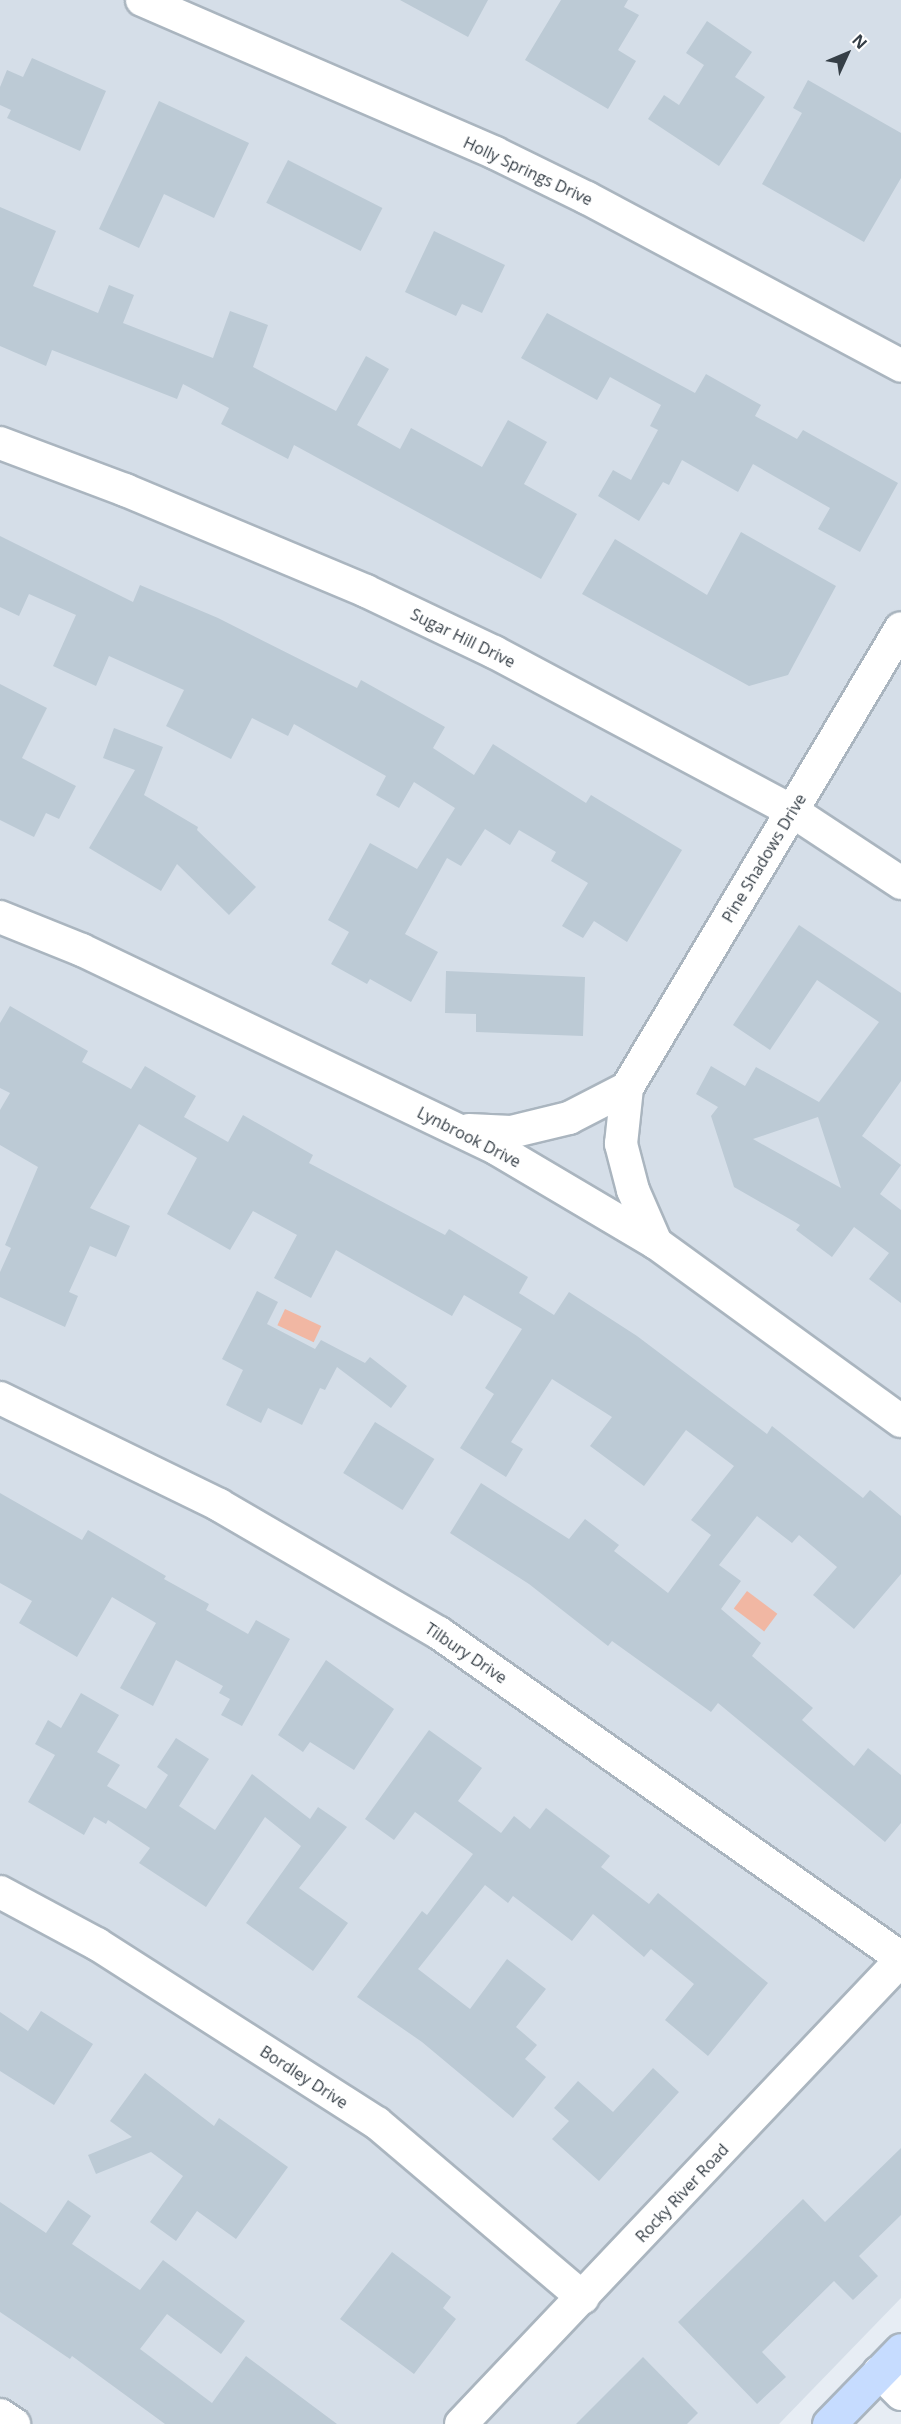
<!DOCTYPE html>
<style>
body{margin:0}
#map{position:relative;width:901px;height:2424px;overflow:hidden;background:#e7edf4;font-family:"Open Sans",sans-serif}
div>[style]{position:absolute}
.residential>*{inset:0;background:#d5dee8}
.water>*{inset:0;background:#f1b7a3;transform-origin:0 0}
.building>*{inset:0;background:#bccad5;transform-origin:0 0}
.roads{filter:drop-shadow(2px 0 #aab5bf) drop-shadow(-2px 0 #aab5bf) drop-shadow(0 2px #aab5bf) drop-shadow(0 -2px #aab5bf)}
.street>*{height:32px;margin:-16px;padding:0 16px;transform-origin:16px;border-radius:16px;background:#fff}
.secondary>*{height:33px;margin:-16.5px;padding:0 16.5px;transform-origin:16.5px;border-radius:16.5px;background:#c6dcff}
span{translate:-50% -50%;white-space:nowrap;text-align:center;line-height:1.15;-webkit-text-stroke:6px #fff;paint-order:stroke}
.street-label{font-size:16px;color:#363f47}
.north{position:absolute;left:817px;top:24px;width:60px;height:60px;-webkit-text-stroke:4px #fff;paint-order:stroke;rotate:46deg;font-size:16px;font-weight:700;line-height:24px;text-align:center;color:#363f47}
.north::after{content:'';display:block;margin:auto;width:21px;height:27px;background:#363f47;clip-path:polygon(50% 0,100% 100%,50% 72%,0 100%)}
</style>
<div id="map">
<div class="residential">
<i style="clip-path:polygon(0 0,901px 0,901px 2298px,779px 2424px,0 2424px)"></i>
</div>
<div class="water">
<i style="left:285px;top:1309px;width:40px;height:18px;rotate:25deg"></i>
<i style="left:747px;top:1591px;width:38px;height:22px;rotate:37deg"></i>
</div>
<div class="building">
<i style="clip-path:polygon(400px 0,488px 0,468px 37px)"></i>
<i style="clip-path:polygon(561px 0,628px 0,624px 7px,639px 15px,618px 50px,636px 61px,608px 109px,525px 60px)"></i>
<i style="clip-path:polygon(707px 21px,752px 52px,735px 77px,765px 97px,719px 166px,648px 119px,664px 95px,679px 105px,704px 65px,686px 53px)"></i>
<i style="clip-path:polygon(32px 58px,106px 91px,80px 151px,7px 118px,11px 110px,0 105px,0 87px,7px 70px,23px 77px)"></i>
<i style="clip-path:polygon(808px 80px,901px 133px,901px 178px,864px 242px,762px 184px,802px 113px,793px 108px)"></i>
<i style="clip-path:polygon(159px 101px,249px 143px,214px 218px,164px 194px,139px 248px,99px 229px)"></i>
<i style="left:288px;top:160px;width:106px;height:48px;rotate:27deg"></i>
<i style="clip-path:polygon(0 207px,56px 231px,33px 286px,98px 313px,109px 285px,134px 295px,123px 323px,213px 358px,230px 311px,268px 325px,253px 367px,336px 411px,366px 356px,389px 369px,357px 425px,400px 449px,411px 428px,482px 467px,508px 420px,547px 442px,524px 484px,577px 514px,541px 579px,294px 445px,288px 459px,221px 424px,229px 408px,183px 384px,177px 399px,52px 350px,46px 366px,0 346px)"></i>
<i style="clip-path:polygon(434px 231px,505px 265px,482px 313px,462px 304px,456px 316px,405px 292px)"></i>
<i style="clip-path:polygon(547px 313px,695px 393px,706px 374px,761px 405px,755px 416px,797px 439px,803px 430px,898px 483px,860px 552px,818px 529px,830px 508px,753px 464px,738px 492px,682px 460px,669px 485px,663px 482px,639px 521px,598px 496px,613px 470px,631px 480px,658px 430px,650px 426px,661px 405px,610px 377px,597px 400px,521px 358px)"></i>
<i style="clip-path:polygon(741px 532px,836px 586px,788px 675px,749px 686px,582px 594px,615px 539px,707px 595px)"></i>
<i style="clip-path:polygon(0 536px,133px 602px,140px 585px,218px 618px,357px 688px,361px 680px,445px 727px,433px 748px,474px 775px,493px 744px,586px 803px,591px 795px,682px 850px,627px 942px,594px 921px,583px 938px,562px 926px,588px 883px,551px 861px,556px 852px,519px 830px,510px 845px,485px 829px,461px 866px,447px 858px,405px 934px,438px 952px,411px 1002px,370px 979px,367px 984px,331px 964px,349px 932px,328px 920px,370px 843px,417px 869px,455px 808px,414px 782px,399px 808px,376px 795px,386px 776px,294px 724px,288px 736px,252px 718px,231px 759px,166px 726px,184px 690px,109px 656px,96px 686px,53px 666px,76px 615px,29px 594px,19px 616px,0 607px)"></i>
<i style="clip-path:polygon(0 684px,47px 708px,22px 758px,76px 786px,59px 819px,46px 813px,34px 837px,0 820px)"></i>
<i style="clip-path:polygon(114px 728px,163px 747px,144px 795px,198px 827px,197px 830px,256px 887px,229px 915px,177px 864px,161px 891px,89px 848px,135px 770px,103px 758px)"></i>
<i style="clip-path:polygon(evenodd,799px 925px,901px 993px,901px 1081px,862px 1136px,901px 1165px,880px 1194px,901px 1210px,901px 1303px,869px 1279px,889px 1253px,854px 1227px,832px 1257px,796px 1230px,800px 1225px,734px 1187px,711px 1116px,718px 1107px,696px 1094px,711px 1066px,745px 1086px,756px 1067px,819px 1102px,879px 1022px,817px 980px,770px 1050px,733px 1025px,799px 925px,818px 1117px,841px 1188px,753px 1139px,818px 1117px)"></i>
<i style="clip-path:polygon(446px 971px,585px 977px,583px 1036px,476px 1032px,476px 1014px,445px 1013px)"></i>
<i style="clip-path:polygon(10px 1006px,88px 1051px,82px 1062px,131px 1089px,145px 1066px,196px 1096px,184px 1117px,228px 1142px,243px 1115px,313px 1155px,309px 1163px,445px 1235px,449px 1229px,528px 1277px,519px 1293px,554px 1315px,569px 1292px,637px 1336px,767px 1434px,772px 1426px,863px 1498px,870px 1490px,901px 1516px,901px 1574px,854px 1629px,813px 1595px,837px 1567px,799px 1535px,792px 1543px,757px 1516px,719px 1565px,741px 1581px,721px 1609px,761px 1643px,752px 1656px,813px 1708px,802px 1720px,854px 1766px,868px 1748px,901px 1775px,901px 1823px,885px 1842px,718px 1703px,711px 1712px,612px 1641px,608px 1646px,529px 1584px,450px 1533px,481px 1483px,569px 1539px,585px 1519px,619px 1545px,614px 1551px,668px 1593px,711px 1535px,691px 1520px,734px 1466px,686px 1430px,644px 1486px,590px 1446px,612px 1417px,552px 1379px,511px 1442px,523px 1449px,506px 1477px,460px 1448px,494px 1394px,485px 1388px,522px 1329px,464px 1295px,452px 1316px,336px 1250px,311px 1298px,274px 1278px,297px 1235px,253px 1211px,230px 1250px,167px 1214px,197px 1158px,139px 1124px,90px 1208px,130px 1226px,116px 1257px,90px 1246px,69px 1292px,78px 1296px,65px 1327px,0 1297px,0 1272px,11px 1248px,5px 1245px,38px 1167px,0 1145px,0 1110px,10px 1093px,0 1088px,0 1023px)"></i>
<i style="clip-path:polygon(257px 1291px,278px 1302px,267px 1324px,315px 1349px,321px 1340px,365px 1363px,370px 1357px,407px 1386px,391px 1408px,337px 1367px,325px 1390px,320px 1388px,302px 1425px,268px 1408px,261px 1423px,226px 1405px,243px 1370px,222px 1359px)"></i>
<i style="left:375px;top:1422px;width:70px;height:60px;rotate:32deg"></i>
<i style="clip-path:polygon(0 1493px,82px 1540px,88px 1530px,166px 1576px,164px 1579px,209px 1604px,206px 1610px,248px 1634px,256px 1620px,290px 1639px,242px 1726px,221px 1715px,230px 1699px,219px 1693px,223px 1686px,176px 1660px,153px 1706px,120px 1688px,156px 1623px,112px 1597px,77px 1657px,19px 1623px,32px 1601px,0 1583px)"></i>
<i style="clip-path:polygon(326px 1660px,394px 1709px,354px 1770px,310px 1742px,303px 1752px,278px 1735px)"></i>
<i style="clip-path:polygon(81px 1693px,119px 1715px,97px 1752px,120px 1765px,107px 1786px,146px 1809px,168px 1775px,157px 1767px,176px 1738px,209px 1759px,179px 1806px,215px 1830px,252px 1774px,310px 1819px,318px 1807px,347px 1827px,299px 1888px,348px 1923px,313px 1971px,246px 1923px,301px 1846px,265px 1817px,206px 1907px,139px 1863px,150px 1848px,108px 1820px,106px 1824px,94px 1817px,84px 1835px,28px 1802px,55px 1755px,35px 1744px,48px 1720px,61px 1728px)"></i>
<i style="clip-path:polygon(429px 1730px,482px 1768px,458px 1801px,501px 1833px,514px 1816px,530px 1829px,546px 1808px,610px 1856px,601px 1867px,649px 1904px,658px 1893px,768px 1983px,708px 2056px,665px 2020px,694px 1984px,651px 1949px,644px 1957px,593px 1914px,572px 1941px,513px 1896px,508px 1903px,485px 1885px,418px 1969px,470px 2009px,507px 1959px,546px 1989px,516px 2027px,537px 2045px,525px 2059px,546px 2077px,513px 2118px,422px 2042px,357px 1997px,422px 1911px,427px 1915px,473px 1854px,415px 1812px,394px 1840px,365px 1819px)"></i>
<i style="clip-path:polygon(41px 2011px,93px 2044px,54px 2105px,0 2071px,0 2012px,28px 2031px)"></i>
<i style="clip-path:polygon(653px 2068px,679px 2092px,599px 2181px,552px 2139px,569px 2121px,554px 2108px,578px 2081px,613px 2112px)"></i>
<i style="clip-path:polygon(145px 2073px,214px 2126px,219px 2118px,288px 2167px,236px 2239px,197px 2211px,176px 2241px,150px 2222px,183px 2176px,151px 2152px,96px 2174px,88px 2155px,132px 2137px,110px 2121px)"></i>
<i style="clip-path:polygon(901px 2148px,901px 2215px,859px 2256px,878px 2276px,853px 2300px,834px 2281px,762px 2352px,786px 2377px,757px 2404px,678px 2322px,803px 2199px,825px 2222px)"></i>
<i style="clip-path:polygon(68px 2200px,91px 2216px,72px 2244px,140px 2290px,163px 2260px,245px 2321px,221px 2354px,167px 2314px,140px 2349px,212px 2403px,246px 2356px,337px 2424px,165px 2424px,72px 2356px,70px 2359px,0 2312px,0 2202px,46px 2233px)"></i>
<i style="clip-path:polygon(392px 2252px,451px 2297px,443px 2308px,456px 2319px,414px 2374px,340px 2319px)"></i>
<i style="clip-path:polygon(643px 2357px,698px 2413px,687px 2424px,576px 2424px)"></i>
</div>
<div class="roads">
<div class="street">
<i style="left:142px;top:0;width:385px;rotate:23.4deg"></i>
<i style="left:495px;top:153px;width:102px;rotate:26.1deg"></i>
<i style="left:587px;top:198px;width:356px;rotate:28.1deg"></i>
<i style="left:0;top:443px;width:134px;rotate:20.6deg"></i>
<i style="left:125px;top:490px;width:261px;rotate:22.7deg"></i>
<i style="left:366px;top:591px;width:142px;rotate:25.5deg"></i>
<i style="left:494px;top:652px;width:338px;rotate:28.1deg"></i>
<i style="left:792px;top:811px;width:131px;rotate:33.4deg"></i>
<i style="left:0;top:917px;width:88px;rotate:21.9deg"></i>
<i style="left:82px;top:950px;width:460px;rotate:25.6deg"></i>
<i style="left:497px;top:1149px;width:185px;rotate:30.6deg"></i>
<i style="left:656px;top:1243px;width:303px;rotate:36deg"></i>
<i style="left:469px;top:1130px;width:42px;rotate:2.7deg"></i>
<i style="left:511px;top:1132px;width:60px;rotate:-13.6deg"></i>
<i style="left:569px;top:1118px;width:65px;rotate:-27.3deg"></i>
<i style="left:656px;top:1243px;width:58px;rotate:-113.5deg"></i>
<i style="left:633px;top:1190px;width:48px;rotate:-104.6deg"></i>
<i style="left:621px;top:1144px;width:56px;rotate:-83.9deg"></i>
<i style="left:627px;top:1088px;width:535px;rotate:-59.22deg"></i>
<i style="left:0;top:1398px;width:244px;rotate:26deg"></i>
<i style="left:219px;top:1505px;width:255px;rotate:30.2deg"></i>
<i style="left:439px;top:1633px;width:565px;rotate:35.12deg"></i>
<i style="left:0;top:1892px;width:110px;rotate:28.2deg"></i>
<i style="left:97px;top:1944px;width:332px;rotate:32.6deg"></i>
<i style="left:377px;top:2123px;width:270px;rotate:40.3deg"></i>
<i style="left:879px;top:2372px;width:31px;rotate:45deg"></i>
<i style="left:0;top:2415px;width:17px;rotate:33deg"></i>
<i style="left:461px;top:2424px;width:639px;rotate:-46.52deg"></i>
</div>
<div class="secondary">
<i style="left:829px;top:2424px;width:103px;rotate:-45.8deg"></i>
</div>
</div>
<div class="street-label">
<span style="left:528px;top:171px;rotate:25deg">Holly Springs Drive</span>
<span style="left:463px;top:638px;rotate:26deg">Sugar Hill Drive</span>
<span style="left:764px;top:858px;rotate:-59deg">Pine Shadows Drive</span>
<span style="left:469px;top:1137px;rotate:27deg">Lynbrook Drive</span>
<span style="left:466px;top:1653px;rotate:34deg">Tilbury Drive</span>
<span style="left:304px;top:2077px;rotate:33deg">Bordley Drive</span>
<span style="left:682px;top:2193px;rotate:-47deg">Rocky River Road</span>
</div>
<div class="north">N</div>
</div>
